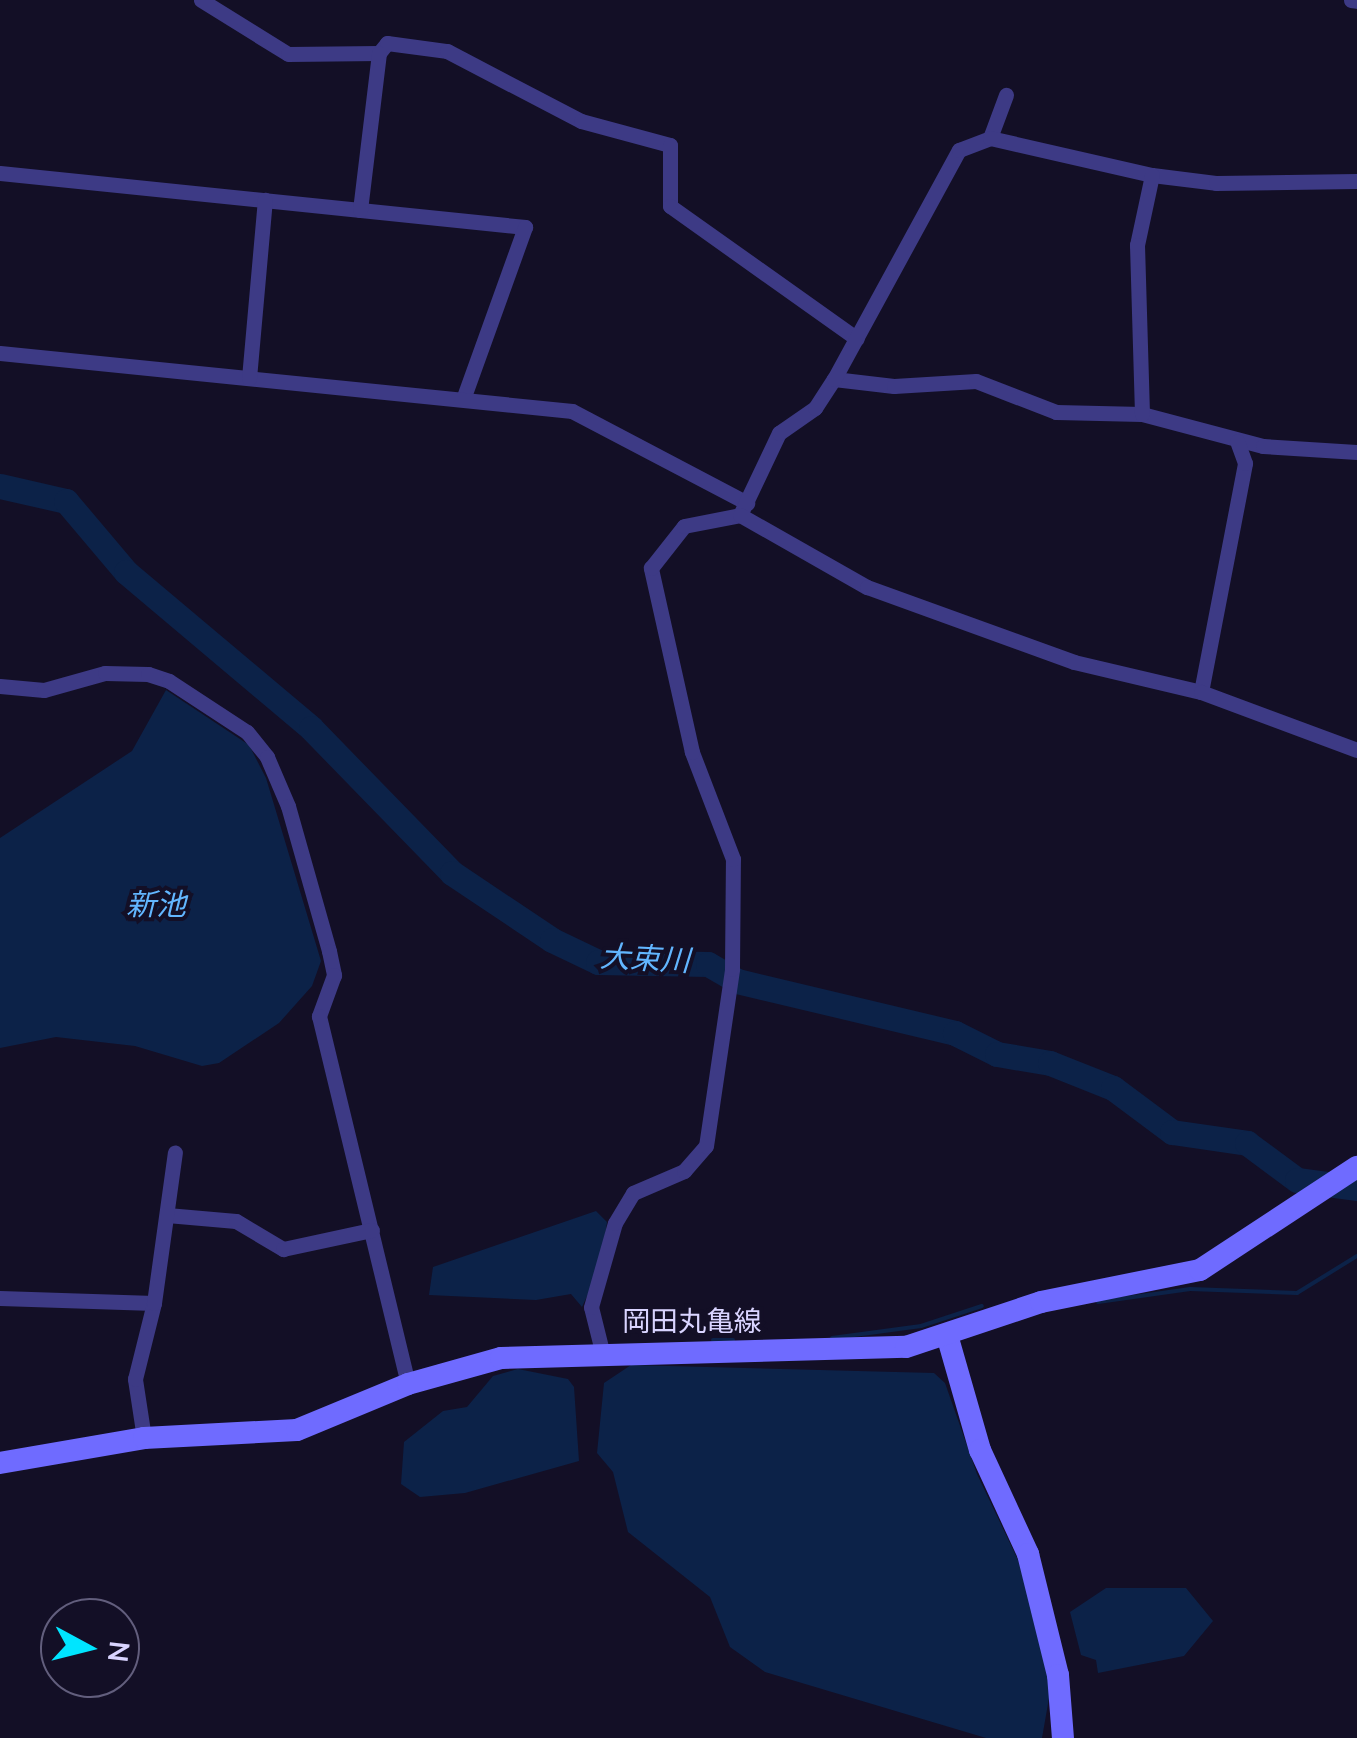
<!DOCTYPE html>
<meta charset="utf-8">
<style>
body{margin:0}
#map{position:relative;width:1357px;height:1738px;overflow:hidden;background:#130f26;font-family:"Nunito Sans","Noto Sans JP",sans-serif}
div>[style]{position:absolute}
.water>*{inset:0;background:#0c2248}
.stream>*{height:4px;margin:-2px;padding:0 2px;transform-origin:2px;border-radius:2px;background:#0c2248}
.river>*{height:25px;margin:-12.5px;padding:0 12.5px;transform-origin:12.5px;border-radius:12.5px;background:#0c2248}
.street>*{height:15px;margin:-7.5px;padding:0 7.5px;transform-origin:7.5px;border-radius:7.5px;background:#3d3a85}
.secondary>*{height:22px;margin:-11px;padding:0 11px;transform-origin:11px;border-radius:11px;background:#6f6bff}
span{translate:-50% -50%;white-space:nowrap;text-align:center;line-height:1.15;-webkit-text-stroke:8px #130f26;paint-order:stroke}
.street-label{font-size:28px;color:#d9d4ff}
.water-label{font-size:30px;color:#62b6ff;font-style:italic}
.north{position:absolute;left:40px;top:1598px;width:100px;height:100px;box-sizing:border-box;background:#130f26;border:2px solid #625e7d;border-radius:50%;rotate:97deg;font-size:28px;font-weight:700;line-height:40px;text-align:center;color:#d9d4ff}
.north::after{content:'';display:block;margin:auto;width:35px;height:45px;background:#00e5ff;clip-path:polygon(50% 0,100% 100%,50% 72%,0 100%)}
</style>
<div id="map">
<div class="water">
<i style="clip-path:polygon(166px 690px,249px 745px,266px 778px,321px 961px,312px 986px,279px 1023px,219px 1063px,202px 1066px,135px 1046px,56px 1037px,0 1048px,0 838px,132px 751px)"></i>
<i style="clip-path:polygon(596px 1211px,607px 1222px,601px 1266px,582px 1307px,571px 1294px,536px 1300px,429px 1295px,433px 1267px)"></i>
<i style="clip-path:polygon(631px 1365px,934px 1373px,945px 1383px,977px 1474px,1018px 1560px,1052px 1681px,1042px 1738px,986px 1738px,765px 1672px,730px 1647px,710px 1597px,628px 1532px,613px 1472px,597px 1453px,604px 1383px)"></i>
<i style="clip-path:polygon(518px 1369px,568px 1379px,574px 1387px,579px 1461px,465px 1493px,420px 1497px,401px 1484px,404px 1442px,443px 1411px,467px 1407px,493px 1376px)"></i>
<i style="clip-path:polygon(1106px 1588px,1186px 1588px,1213px 1621px,1184px 1656px,1098px 1673px,1096px 1660px,1081px 1655px,1070px 1612px)"></i>
</div>
<div class="stream">
<i style="left:1098px;top:1302px;width:93px;rotate:-8deg"></i>
<i style="left:1190px;top:1289px;width:107px;rotate:2.1deg"></i>
<i style="left:1297px;top:1293px;width:70px;rotate:-31.7deg"></i>
<i style="left:832px;top:1338px;width:90px;rotate:-7.7deg"></i>
<i style="left:921px;top:1326px;width:64px;rotate:-18.2deg"></i>
<i style="left:713px;top:1340px;width:20px"></i>
</div>
<div class="river">
<i style="left:0;top:486px;width:68px;rotate:12.8deg"></i>
<i style="left:66px;top:501px;width:93px;rotate:49.8deg"></i>
<i style="left:126px;top:572px;width:242px;rotate:40.1deg"></i>
<i style="left:311px;top:728px;width:202px;rotate:45.8deg"></i>
<i style="left:452px;top:873px;width:120px;rotate:33.8deg"></i>
<i style="left:552px;top:940px;width:51px;rotate:25.6deg"></i>
<i style="left:598px;top:962px;width:110px;rotate:1deg"></i>
<i style="left:708px;top:964px;width:34px;rotate:30deg"></i>
<i style="left:737px;top:981px;width:224px;rotate:13.4deg"></i>
<i style="left:955px;top:1033px;width:47px;rotate:26.6deg"></i>
<i style="left:997px;top:1054px;width:54px;rotate:9.6deg"></i>
<i style="left:1050px;top:1063px;width:68px;rotate:21.6deg"></i>
<i style="left:1113px;top:1088px;width:74px;rotate:36.7deg"></i>
<i style="left:1172px;top:1132px;width:76px;rotate:8.3deg"></i>
<i style="left:1247px;top:1143px;width:62px;rotate:36.5deg"></i>
<i style="left:1297px;top:1180px;width:61px;rotate:7.6deg"></i>
</div>
<div class="street">
<i style="left:201px;top:0;width:102px;rotate:31.8deg"></i>
<i style="left:288px;top:54px;width:91px;rotate:-0.6deg"></i>
<i style="left:379px;top:53px;width:13px;rotate:-51deg"></i>
<i style="left:387px;top:43px;width:61px;rotate:7.6deg"></i>
<i style="left:447px;top:51px;width:151px;rotate:27.6deg"></i>
<i style="left:581px;top:121px;width:92px;rotate:15.1deg"></i>
<i style="left:670px;top:145px;width:61px;rotate:90deg"></i>
<i style="left:670px;top:206px;width:229px;rotate:35.4deg"></i>
<i style="left:1351px;top:0;width:6px;rotate:9deg"></i>
<i style="left:990px;top:138px;width:46px;rotate:-69.6deg"></i>
<i style="left:0;top:173px;width:528px;rotate:5.87deg"></i>
<i style="left:525px;top:227px;width:183px;rotate:109.8deg"></i>
<i style="left:1152px;top:175px;width:64px;rotate:7.1deg"></i>
<i style="left:1216px;top:183px;width:141px;rotate:-0.8deg"></i>
<i style="left:360px;top:210px;width:158px;rotate:-83.1deg"></i>
<i style="left:0;top:353px;width:575px;rotate:5.79deg"></i>
<i style="left:572px;top:411px;width:198px;rotate:27.7deg"></i>
<i style="left:249px;top:378px;width:179px;rotate:-84.9deg"></i>
<i style="left:834px;top:379px;width:60px;rotate:6.7deg"></i>
<i style="left:894px;top:386px;width:82px;rotate:-3.5deg"></i>
<i style="left:976px;top:381px;width:86px;rotate:21.2deg"></i>
<i style="left:1056px;top:412px;width:86px;rotate:1.3deg"></i>
<i style="left:1142px;top:414px;width:125px;rotate:14.8deg"></i>
<i style="left:1263px;top:446px;width:94px;rotate:3.7deg"></i>
<i style="left:740px;top:515px;width:91px;rotate:-64.6deg"></i>
<i style="left:779px;top:433px;width:44px;rotate:-34.8deg"></i>
<i style="left:815px;top:408px;width:35px;rotate:-57deg"></i>
<i style="left:834px;top:379px;width:261px;rotate:-61.4deg"></i>
<i style="left:959px;top:150px;width:33px;rotate:-21deg"></i>
<i style="left:990px;top:138px;width:166px;rotate:12.9deg"></i>
<i style="left:1152px;top:175px;width:72px;rotate:102.1deg"></i>
<i style="left:1137px;top:245px;width:169px;rotate:88.3deg"></i>
<i style="left:0;top:686px;width:44px;rotate:5.2deg"></i>
<i style="left:44px;top:690px;width:63px;rotate:-15.6deg"></i>
<i style="left:105px;top:673px;width:43px;rotate:1.3deg"></i>
<i style="left:148px;top:674px;width:22px;rotate:18deg"></i>
<i style="left:169px;top:681px;width:93px;rotate:33.2deg"></i>
<i style="left:247px;top:732px;width:32px;rotate:51deg"></i>
<i style="left:267px;top:757px;width:53px;rotate:66.8deg"></i>
<i style="left:288px;top:806px;width:151px;rotate:74.2deg"></i>
<i style="left:329px;top:951px;width:25px;rotate:78deg"></i>
<i style="left:334px;top:975px;width:44px;rotate:110.1deg"></i>
<i style="left:319px;top:1016px;width:379px;rotate:76.4deg"></i>
<i style="left:1201px;top:692px;width:233px;rotate:-79.1deg"></i>
<i style="left:1245px;top:463px;width:23px;rotate:-110deg"></i>
<i style="left:167px;top:1215px;width:69px;rotate:5deg"></i>
<i style="left:236px;top:1221px;width:55px;rotate:30.8deg"></i>
<i style="left:283px;top:1249px;width:91px;rotate:-12.1deg"></i>
<i style="left:0;top:1298px;width:154px;rotate:1.9deg"></i>
<i style="left:602px;top:1351px;width:45px;rotate:-104deg"></i>
<i style="left:591px;top:1307px;width:87px;rotate:-74.1deg"></i>
<i style="left:615px;top:1223px;width:35px;rotate:-59deg"></i>
<i style="left:633px;top:1193px;width:56px;rotate:-23.3deg"></i>
<i style="left:684px;top:1171px;width:33px;rotate:-49deg"></i>
<i style="left:706px;top:1146px;width:179px;rotate:-81.6deg"></i>
<i style="left:732px;top:969px;width:110px;rotate:-89.5deg"></i>
<i style="left:733px;top:859px;width:115px;rotate:-111deg"></i>
<i style="left:692px;top:752px;width:189px;rotate:-102.6deg"></i>
<i style="left:651px;top:568px;width:53px;rotate:-51.8deg"></i>
<i style="left:684px;top:526px;width:57px;rotate:-11.1deg"></i>
<i style="left:740px;top:515px;width:146px;rotate:29.6deg"></i>
<i style="left:867px;top:587px;width:220px;rotate:19.9deg"></i>
<i style="left:1074px;top:662px;width:130px;rotate:13.3deg"></i>
<i style="left:1201px;top:692px;width:166px;rotate:20.4deg"></i>
<i style="left:144px;top:1438px;width:60px;rotate:-98.7deg"></i>
<i style="left:135px;top:1379px;width:78px;rotate:-76deg"></i>
<i style="left:154px;top:1303px;width:152px;rotate:-82.1deg"></i>
</div>
<div class="secondary">
<i style="left:947px;top:1335px;width:120px;rotate:74deg"></i>
<i style="left:980px;top:1450px;width:115px;rotate:65.2deg"></i>
<i style="left:1028px;top:1554px;width:125px;rotate:76.1deg"></i>
<i style="left:1058px;top:1675px;width:63px;rotate:85.5deg"></i>
<i style="left:0;top:1463px;width:146px;rotate:-9.8deg"></i>
<i style="left:144px;top:1438px;width:153px;rotate:-3deg"></i>
<i style="left:297px;top:1430px;width:120px;rotate:-22.5deg"></i>
<i style="left:408px;top:1384px;width:97px;rotate:-15.6deg"></i>
<i style="left:501px;top:1358px;width:405px;rotate:-1.6deg"></i>
<i style="left:906px;top:1347px;width:142px;rotate:-18.4deg"></i>
<i style="left:1041px;top:1302px;width:162px;rotate:-11.4deg"></i>
<i style="left:1200px;top:1270px;width:188px;rotate:-33.3deg"></i>
</div>
<div class="street-label">
<span style="left:692px;top:1322px">岡田丸亀線</span>
</div>
<div class="water-label">
<span style="left:156px;top:906px">新池</span>
<span style="left:645px;top:960px;rotate:3deg">大束川</span>
</div>
<div class="north">N</div>
</div>
